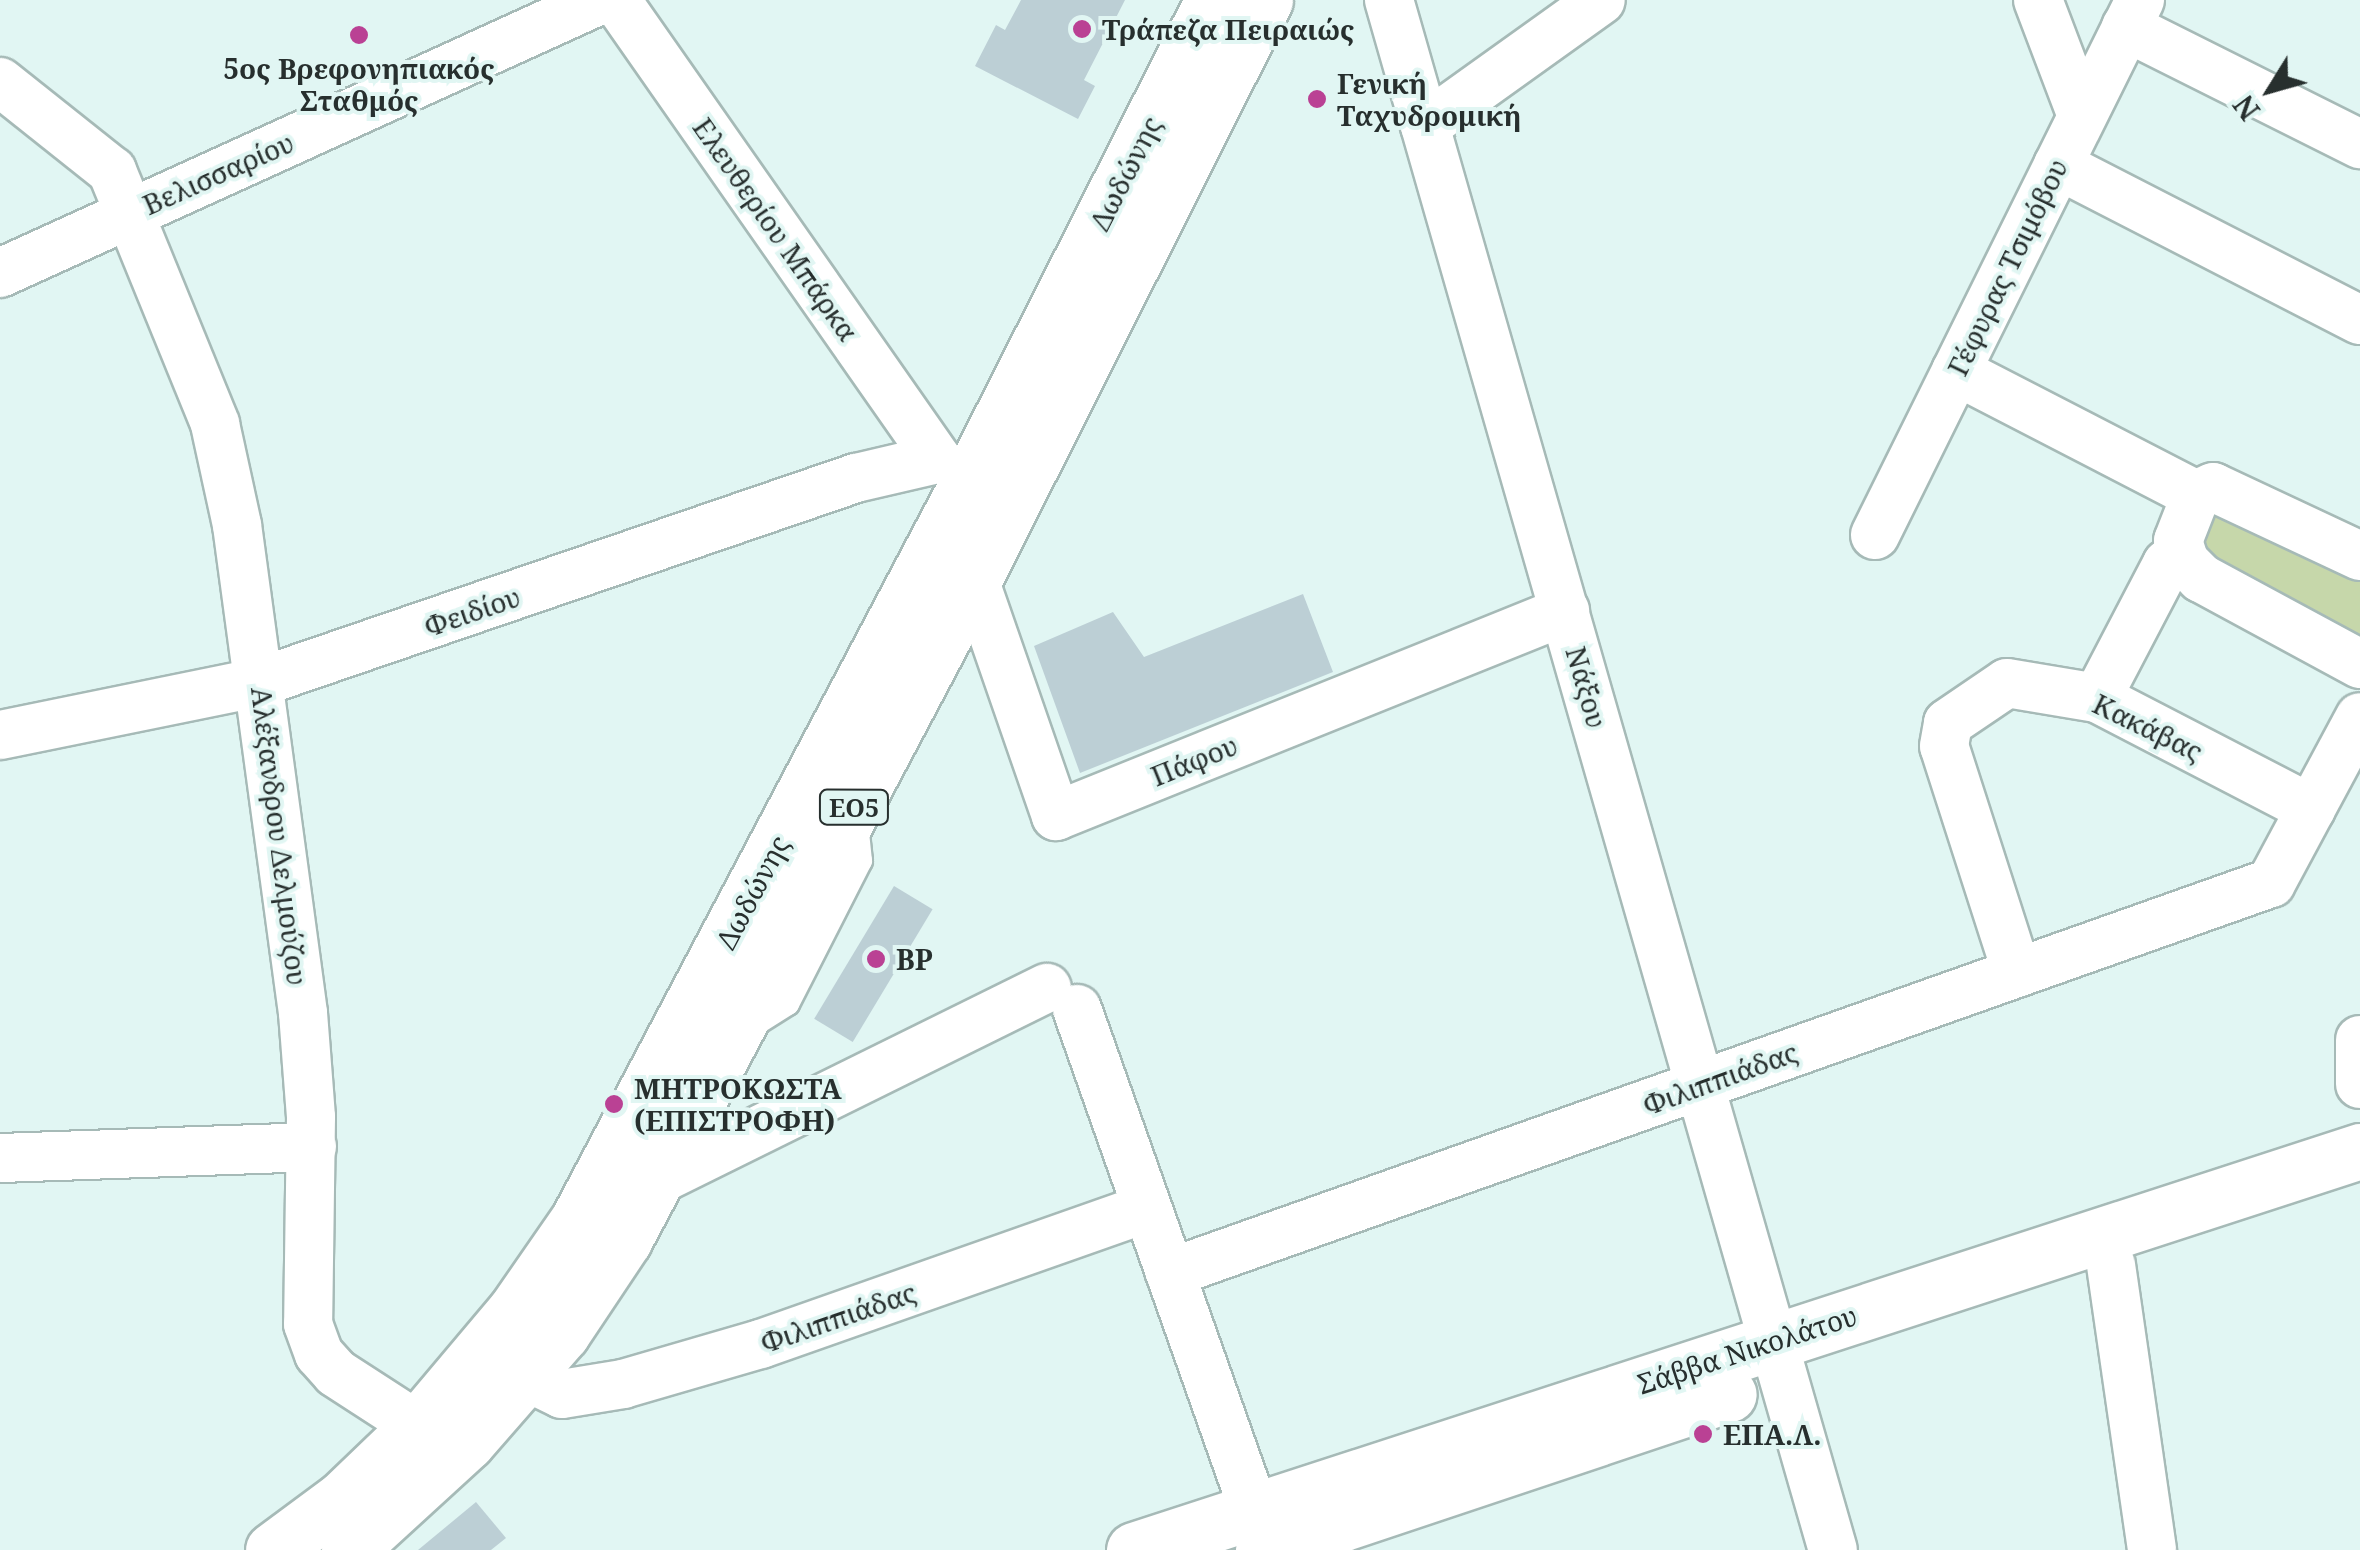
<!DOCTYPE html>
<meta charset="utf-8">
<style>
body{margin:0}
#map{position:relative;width:2360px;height:1550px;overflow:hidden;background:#e1f6f3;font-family:"Noto Serif",serif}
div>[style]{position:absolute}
.green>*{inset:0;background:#c6d7aa}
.building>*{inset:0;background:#bccfd5;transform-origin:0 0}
.roads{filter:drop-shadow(2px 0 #a6bab7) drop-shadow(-2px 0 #a6bab7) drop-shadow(0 2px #a6bab7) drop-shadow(0 -2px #a6bab7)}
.service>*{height:22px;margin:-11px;padding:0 11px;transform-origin:11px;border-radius:11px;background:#fff}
.minor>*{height:48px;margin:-24px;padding:0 24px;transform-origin:24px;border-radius:24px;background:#fff}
.tertiary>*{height:55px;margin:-27.5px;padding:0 27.5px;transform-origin:27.5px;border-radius:27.5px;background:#fff}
.primary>*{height:55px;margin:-27.5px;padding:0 27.5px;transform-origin:27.5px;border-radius:27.5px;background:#fff}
.dots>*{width:28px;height:28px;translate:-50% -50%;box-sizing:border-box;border:5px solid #e1f6f3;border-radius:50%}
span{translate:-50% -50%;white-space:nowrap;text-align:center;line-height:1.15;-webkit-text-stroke:8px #e1f6f3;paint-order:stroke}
.shield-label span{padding:2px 8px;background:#e1f6f3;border:2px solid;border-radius:8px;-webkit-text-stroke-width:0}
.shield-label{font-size:25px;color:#272f2e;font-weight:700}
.poi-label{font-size:28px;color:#272f2e;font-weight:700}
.left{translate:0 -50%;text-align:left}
.street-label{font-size:28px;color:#272f2e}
.north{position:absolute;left:2220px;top:40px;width:100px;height:100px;-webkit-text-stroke:8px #e1f6f3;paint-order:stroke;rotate:233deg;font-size:28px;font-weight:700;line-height:40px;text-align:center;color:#272f2e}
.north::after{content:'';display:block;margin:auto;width:35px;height:45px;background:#272f2e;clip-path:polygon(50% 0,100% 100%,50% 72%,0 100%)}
</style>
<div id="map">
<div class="green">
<i style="clip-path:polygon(2208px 504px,2360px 565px,2360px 644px,2230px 580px,2201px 545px)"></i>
</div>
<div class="building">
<i style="clip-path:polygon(1021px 0,1125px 0,1084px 80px,1095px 86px,1078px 119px,975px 66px,996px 25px,1005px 30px)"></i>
<i style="clip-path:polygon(1303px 594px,1333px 672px,1080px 773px,1034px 646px,1113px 612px,1144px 657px)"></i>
<i style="left:894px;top:886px;width:45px;height:155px;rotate:31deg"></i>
<i style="clip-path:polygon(476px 1502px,506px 1538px,491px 1550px,418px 1550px)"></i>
</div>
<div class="roads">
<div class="service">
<i style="left:750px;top:1028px;width:45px;rotate:-32.3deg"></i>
<i style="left:788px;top:1004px;width:161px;rotate:-63deg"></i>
<i style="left:861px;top:861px;width:37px;rotate:-96deg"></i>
</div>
<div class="minor">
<i style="left:1389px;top:0;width:1612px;rotate:74.02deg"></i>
<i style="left:2038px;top:0;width:124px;rotate:69.2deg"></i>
<i style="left:2126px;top:27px;width:262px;rotate:26.6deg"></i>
<i style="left:0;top:82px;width:143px;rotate:38.5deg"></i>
<i style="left:112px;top:171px;width:273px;rotate:67.8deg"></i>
<i style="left:215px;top:424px;width:103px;rotate:77.7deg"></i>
<i style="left:237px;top:525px;width:492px;rotate:82.3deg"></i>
<i style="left:303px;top:1013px;width:104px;rotate:85.6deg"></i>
<i style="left:311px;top:1117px;width:207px;rotate:90.8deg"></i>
<i style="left:308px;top:1324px;width:32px;rotate:70deg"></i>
<i style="left:319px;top:1354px;width:25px;rotate:48deg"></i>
<i style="left:336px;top:1373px;width:98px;rotate:32.9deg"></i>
<i style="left:1425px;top:126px;width:216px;rotate:-35.6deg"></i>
<i style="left:2058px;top:165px;width:339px;rotate:27.2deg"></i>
<i style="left:0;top:273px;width:659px;rotate:-24.47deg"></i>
<i style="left:1956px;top:371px;width:270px;rotate:27.3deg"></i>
<i style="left:1875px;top:535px;width:597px;rotate:-63.65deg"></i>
<i style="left:2360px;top:556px;width:162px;rotate:-154.9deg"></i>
<i style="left:2213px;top:487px;width:19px;rotate:155deg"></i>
<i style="left:2196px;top:495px;width:49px;rotate:111.4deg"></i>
<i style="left:2178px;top:541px;width:22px;rotate:72deg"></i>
<i style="left:2185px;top:562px;width:23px;rotate:45deg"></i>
<i style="left:2201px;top:578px;width:181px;rotate:28.4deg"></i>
<i style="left:974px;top:579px;width:251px;rotate:70.9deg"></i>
<i style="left:1056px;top:816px;width:549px;rotate:-21.94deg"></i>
<i style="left:2097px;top:698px;width:151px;rotate:-62.4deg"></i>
<i style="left:2167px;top:564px;width:16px;rotate:-38deg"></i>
<i style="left:0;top:735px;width:265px;rotate:-11.5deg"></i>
<i style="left:260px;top:682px;width:630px;rotate:-18.9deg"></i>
<i style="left:856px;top:478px;width:83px;rotate:-13.2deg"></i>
<i style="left:937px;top:459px;width:560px;rotate:-124.97deg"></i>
<i style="left:2017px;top:973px;width:238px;rotate:-107.8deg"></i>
<i style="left:1944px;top:746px;width:23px;rotate:-80deg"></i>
<i style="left:1948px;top:723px;width:71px;rotate:-34.1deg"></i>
<i style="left:2007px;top:683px;width:91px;rotate:9.5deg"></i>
<i style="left:2097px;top:698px;width:241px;rotate:27.4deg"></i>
<i style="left:1077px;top:1009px;width:531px;rotate:70.54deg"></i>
<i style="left:2360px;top:1040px;width:44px;rotate:90deg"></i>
<i style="left:0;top:1158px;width:312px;rotate:-2deg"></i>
<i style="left:656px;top:1181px;width:436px;rotate:-26.3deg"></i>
<i style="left:2111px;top:1265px;width:288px;rotate:81.8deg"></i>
<i style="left:1170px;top:1273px;width:1168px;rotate:-19.51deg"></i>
<i style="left:2271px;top:883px;width:188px;rotate:-61.8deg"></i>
<i style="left:525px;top:1376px;width:41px;rotate:25.9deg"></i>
<i style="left:562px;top:1394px;width:62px;rotate:-9.3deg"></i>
<i style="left:623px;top:1384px;width:144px;rotate:-16.2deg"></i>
<i style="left:761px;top:1344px;width:409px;rotate:-19.4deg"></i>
</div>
<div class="tertiary">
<i style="left:1134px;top:1550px;width:1289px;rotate:-18.03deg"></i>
<i style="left:1263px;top:1550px;width:491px;rotate:-18.5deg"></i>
</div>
<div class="primary">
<i style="left:273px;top:1550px;width:86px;rotate:-36.5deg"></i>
<i style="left:342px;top:1499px;width:105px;rotate:-43.8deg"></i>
<i style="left:418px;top:1426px;width:150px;rotate:-49.9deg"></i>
<i style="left:515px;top:1311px;width:111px;rotate:-55.3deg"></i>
<i style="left:578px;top:1220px;width:862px;rotate:-62.13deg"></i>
<i style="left:981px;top:458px;width:513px;rotate:-63.14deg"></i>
<i style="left:349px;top:1550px;width:160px;rotate:-42.5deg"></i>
<i style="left:467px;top:1442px;width:145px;rotate:-48.9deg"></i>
<i style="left:562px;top:1333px;width:112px;rotate:-56.3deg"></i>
<i style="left:624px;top:1240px;width:748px;rotate:-62.1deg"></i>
<i style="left:974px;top:579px;width:648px;rotate:-63.32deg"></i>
</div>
</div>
<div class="dots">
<i style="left:1082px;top:29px;background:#ba4194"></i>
<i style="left:359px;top:35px;background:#ba4194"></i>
<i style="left:1317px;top:99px;background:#ba4194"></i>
<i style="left:876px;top:959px;background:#ba4194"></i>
<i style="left:614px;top:1104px;background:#ba4194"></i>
<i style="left:1703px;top:1434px;background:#ba4194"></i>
</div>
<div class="shield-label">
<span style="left:854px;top:807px">ΕΟ5</span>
</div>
<div class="poi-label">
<span class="left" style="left:1102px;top:29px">Τράπεζα Πειραιώς</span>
<span style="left:359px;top:84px">5ος Βρεφονηπιακός<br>Σταθμός</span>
<span class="left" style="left:1337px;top:99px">Γενική<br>Ταχυδρομική</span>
<span class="left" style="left:896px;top:959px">BP</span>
<span class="left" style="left:634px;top:1104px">ΜΗΤΡΟΚΩΣΤΑ<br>(ΕΠΙΣΤΡΟΦΗ)</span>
<span class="left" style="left:1723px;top:1434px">ΕΠΑ.Λ.</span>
</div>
<div class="street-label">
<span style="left:218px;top:173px;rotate:-24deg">Βελισσαρίου</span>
<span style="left:1125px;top:173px;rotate:-63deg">Δωδώνης</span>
<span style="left:776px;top:229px;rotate:55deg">Ελευθερίου Μπάρκα</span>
<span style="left:2007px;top:267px;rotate:-64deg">Γέφυρας Τσιμόβου</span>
<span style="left:472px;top:611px;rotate:-19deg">Φειδίου</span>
<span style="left:1587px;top:687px;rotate:74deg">Νάξου</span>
<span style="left:2148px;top:727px;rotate:26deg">Κακάβας</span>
<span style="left:1194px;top:760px;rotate:-22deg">Πάφου</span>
<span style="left:280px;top:836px;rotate:83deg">Αλέξανδρου Δελμούζου</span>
<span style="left:752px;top:892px;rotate:-62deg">Δωδώνης</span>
<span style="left:1720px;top:1078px;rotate:-20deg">Φιλιππιάδας</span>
<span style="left:838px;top:1317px;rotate:-19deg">Φιλιππιάδας</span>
<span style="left:1747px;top:1349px;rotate:-18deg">Σάββα Νικολάτου</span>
</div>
<div class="north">N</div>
</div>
